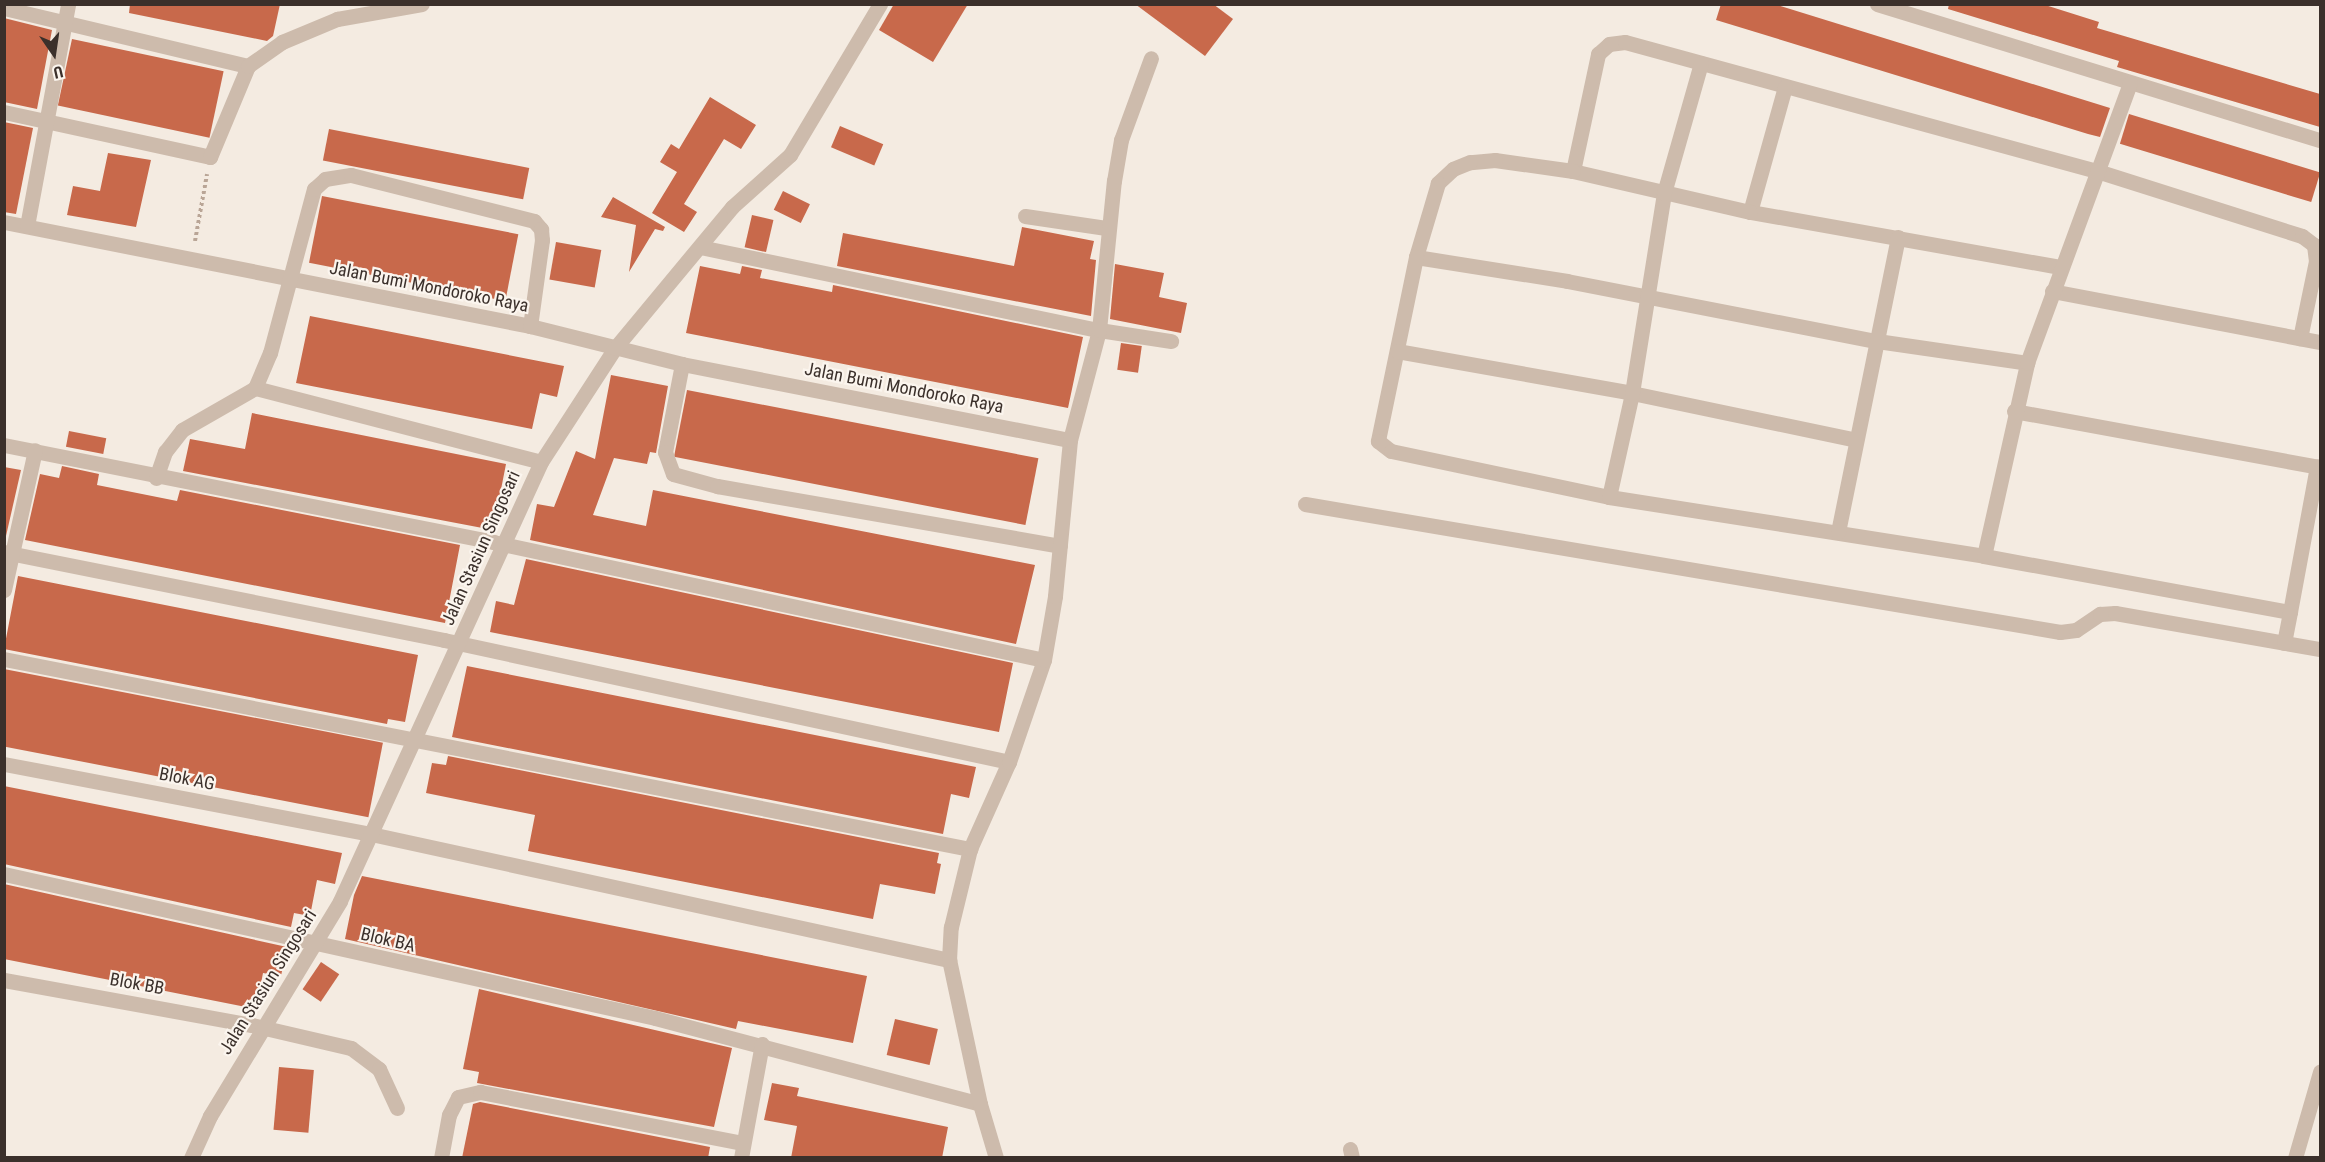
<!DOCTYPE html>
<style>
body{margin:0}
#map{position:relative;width:2325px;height:1162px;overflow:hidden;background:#f4ebe1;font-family:"Roboto Condensed",sans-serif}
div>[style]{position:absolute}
.building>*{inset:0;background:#c8694b;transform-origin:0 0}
.path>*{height:4px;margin-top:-2px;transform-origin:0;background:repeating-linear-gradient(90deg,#b9a596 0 3px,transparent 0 6px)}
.minor>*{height:15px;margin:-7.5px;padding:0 7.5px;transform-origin:7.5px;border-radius:7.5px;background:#cdbbac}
span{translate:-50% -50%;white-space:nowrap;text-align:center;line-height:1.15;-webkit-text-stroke:4.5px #fbf5ee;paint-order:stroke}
.street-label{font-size:18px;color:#3b302b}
.frame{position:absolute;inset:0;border:6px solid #3b302b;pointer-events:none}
.north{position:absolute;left:24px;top:24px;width:60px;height:60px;-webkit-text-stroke:4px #fbf5ee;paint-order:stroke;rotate:167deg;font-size:16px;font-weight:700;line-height:24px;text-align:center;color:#3b302b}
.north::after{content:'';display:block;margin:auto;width:21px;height:27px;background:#3b302b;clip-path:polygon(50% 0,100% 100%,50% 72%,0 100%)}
</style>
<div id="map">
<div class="building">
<i style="clip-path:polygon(130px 4px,280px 4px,273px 36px,267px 41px,129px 13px)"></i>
<i style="clip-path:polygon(894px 4px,968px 4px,933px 62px,879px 30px)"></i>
<i style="clip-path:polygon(1135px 4px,1213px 4px,1233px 19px,1205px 56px)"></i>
<i style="clip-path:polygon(1721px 4px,1774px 4px,2110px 108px,2100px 137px,2088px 134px,1716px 20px)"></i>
<i style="clip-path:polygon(1949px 4px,2042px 4px,2099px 22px,2097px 28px,2320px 94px,2320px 127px,2117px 67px,2119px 61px,1948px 9px)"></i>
<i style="clip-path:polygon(4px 18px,52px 30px,37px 109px,4px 102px)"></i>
<i style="left:72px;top:39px;width:155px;height:68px;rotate:12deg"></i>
<i style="clip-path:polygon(710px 97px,756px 125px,741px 149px,724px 139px,684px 204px,697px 212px,684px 232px,652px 213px,677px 172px,660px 162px,671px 144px,679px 149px)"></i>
<i style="left:2129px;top:114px;width:200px;height:31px;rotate:17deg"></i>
<i style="clip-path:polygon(4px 122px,33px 128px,16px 214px,4px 212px)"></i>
<i style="left:840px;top:126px;width:47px;height:23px;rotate:23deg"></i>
<i style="left:329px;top:129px;width:204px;height:32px;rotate:11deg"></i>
<i style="clip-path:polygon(108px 153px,151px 160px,136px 227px,67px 215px,73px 186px,100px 191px)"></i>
<i style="left:783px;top:191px;width:30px;height:21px;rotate:26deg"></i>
<i style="left:322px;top:196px;width:200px;height:68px;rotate:11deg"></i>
<i style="clip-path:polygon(613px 197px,665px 227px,663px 231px,655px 229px,629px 272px,636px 225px,601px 217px)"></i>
<i style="left:752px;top:215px;width:22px;height:33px;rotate:13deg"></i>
<i style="clip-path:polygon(1022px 227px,1094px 241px,1090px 259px,1096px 260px,1091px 316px,837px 266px,843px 233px,1014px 266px)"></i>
<i style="left:556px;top:242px;width:46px;height:38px;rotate:10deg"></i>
<i style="clip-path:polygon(1115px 264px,1164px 273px,1159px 297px,1187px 303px,1181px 333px,1110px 319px)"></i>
<i style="clip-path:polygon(700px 266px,740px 274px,742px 266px,762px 270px,760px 278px,771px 280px,832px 292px,833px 285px,1083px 337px,1068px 408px,686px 333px)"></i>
<i style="clip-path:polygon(310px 316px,564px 366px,557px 397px,540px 393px,532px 429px,296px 383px)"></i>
<i style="left:1121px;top:343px;width:21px;height:27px;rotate:8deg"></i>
<i style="clip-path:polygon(611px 375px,668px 386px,656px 453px,650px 452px,647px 464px,614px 458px,593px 515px,646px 526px,653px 490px,1035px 565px,1016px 644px,530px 540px,537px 504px,554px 507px,576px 451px,595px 459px)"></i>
<i style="left:687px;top:390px;width:358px;height:68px;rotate:11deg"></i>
<i style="clip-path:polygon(252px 413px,506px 464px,493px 530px,183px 471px,190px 439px,245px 449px)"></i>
<i style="left:69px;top:431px;width:38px;height:16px;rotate:11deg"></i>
<i style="clip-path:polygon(62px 466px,99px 474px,97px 485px,177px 501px,180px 490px,460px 545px,445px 623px,25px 540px,40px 474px,59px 478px)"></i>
<i style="clip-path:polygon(4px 467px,21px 470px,6px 536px,4px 536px)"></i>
<i style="clip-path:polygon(526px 559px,1013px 663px,999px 732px,490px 632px,496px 601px,514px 605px)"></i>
<i style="clip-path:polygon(18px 576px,418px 655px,405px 722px,388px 719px,387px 724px,4px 649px)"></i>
<i style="clip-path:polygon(467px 666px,976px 767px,969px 798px,951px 794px,943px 834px,452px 737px)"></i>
<i style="left:4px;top:669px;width:386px;height:76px;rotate:11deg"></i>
<i style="clip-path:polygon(448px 756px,939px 853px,937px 863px,941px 864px,935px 894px,880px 884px,873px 919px,528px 851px,535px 815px,426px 793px,432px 763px,446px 765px)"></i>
<i style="clip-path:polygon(4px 786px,342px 853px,335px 884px,317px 880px,310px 916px,294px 913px,291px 927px,4px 864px)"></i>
<i style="clip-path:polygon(362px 876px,867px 976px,853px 1043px,738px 1021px,736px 1029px,345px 939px,354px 895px)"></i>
<i style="clip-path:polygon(4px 884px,287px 947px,281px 976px,263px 973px,256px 1009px,4px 959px)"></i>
<i style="left:321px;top:962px;width:22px;height:33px;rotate:34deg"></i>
<i style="clip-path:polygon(479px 989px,732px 1048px,714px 1127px,477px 1083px,479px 1072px,463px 1069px)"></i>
<i style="left:895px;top:1019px;width:44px;height:37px;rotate:13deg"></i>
<i style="left:279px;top:1067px;width:35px;height:63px;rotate:5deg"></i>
<i style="clip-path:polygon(772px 1083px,799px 1088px,797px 1096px,948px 1127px,942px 1158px,791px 1158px,797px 1126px,764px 1120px)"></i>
<i style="clip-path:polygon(480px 1102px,710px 1147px,708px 1158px,462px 1158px,473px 1104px)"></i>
</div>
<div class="path">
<i style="left:195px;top:241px;width:68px;rotate:-79.8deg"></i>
</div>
<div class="minor">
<i style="left:1877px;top:4px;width:463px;rotate:17.1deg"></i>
<i style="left:4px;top:8px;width:251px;rotate:13.4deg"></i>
<i style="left:4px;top:112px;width:211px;rotate:12.3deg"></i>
<i style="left:210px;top:157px;width:99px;rotate:-67.3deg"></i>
<i style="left:248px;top:66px;width:42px;rotate:-35.2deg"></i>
<i style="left:282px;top:42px;width:60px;rotate:-22.7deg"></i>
<i style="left:337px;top:19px;width:86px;rotate:-10deg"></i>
<i style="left:1573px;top:171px;width:120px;rotate:-77.9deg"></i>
<i style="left:1598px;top:54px;width:15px;rotate:-42deg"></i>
<i style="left:1609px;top:44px;width:16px;rotate:-7deg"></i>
<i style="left:1625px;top:42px;width:489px;rotate:15.3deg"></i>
<i style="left:2097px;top:171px;width:215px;rotate:17.6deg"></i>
<i style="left:2302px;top:236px;width:15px;rotate:37deg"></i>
<i style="left:2314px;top:245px;width:16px;rotate:83deg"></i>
<i style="left:2316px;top:261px;width:79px;rotate:101.7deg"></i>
<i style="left:1750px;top:212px;width:130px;rotate:-74.4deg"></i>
<i style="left:1025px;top:216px;width:82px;rotate:8.4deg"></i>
<i style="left:4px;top:222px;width:536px;rotate:11.18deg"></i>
<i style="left:530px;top:326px;width:157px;rotate:14deg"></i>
<i style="left:682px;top:364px;width:395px;rotate:11.1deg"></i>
<i style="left:27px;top:226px;width:226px;rotate:-79.5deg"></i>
<i style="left:700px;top:247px;width:408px;rotate:11.8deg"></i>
<i style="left:1099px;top:330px;width:73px;rotate:8.7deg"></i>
<i style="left:1416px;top:257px;width:153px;rotate:9deg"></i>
<i style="left:1567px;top:281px;width:316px;rotate:11deg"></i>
<i style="left:1877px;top:341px;width:152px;rotate:8.3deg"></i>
<i style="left:2060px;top:267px;width:315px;rotate:-169.9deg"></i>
<i style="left:1750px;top:212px;width:182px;rotate:-167deg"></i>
<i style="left:1573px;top:171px;width:79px;rotate:-172deg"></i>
<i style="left:1495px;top:160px;width:25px;rotate:175deg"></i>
<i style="left:1470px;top:162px;width:18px;rotate:158deg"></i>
<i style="left:1453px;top:169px;width:21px;rotate:137deg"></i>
<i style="left:1438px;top:183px;width:77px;rotate:106.6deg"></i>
<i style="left:1416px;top:257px;width:188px;rotate:101.7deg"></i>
<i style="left:1378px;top:441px;width:16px;rotate:38deg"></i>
<i style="left:1391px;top:451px;width:223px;rotate:11.9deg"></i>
<i style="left:1609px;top:497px;width:380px;rotate:8.9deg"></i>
<i style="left:1984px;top:556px;width:311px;rotate:10.4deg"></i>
<i style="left:2290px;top:612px;width:148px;rotate:-79.5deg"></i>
<i style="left:2052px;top:291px;width:273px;rotate:10.8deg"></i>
<i style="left:1397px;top:351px;width:239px;rotate:10.1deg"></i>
<i style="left:1632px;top:393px;width:229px;rotate:11.8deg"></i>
<i style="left:682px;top:364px;width:90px;rotate:100.9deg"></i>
<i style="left:665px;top:452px;width:23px;rotate:70deg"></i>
<i style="left:673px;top:474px;width:46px;rotate:15.3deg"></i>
<i style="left:717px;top:486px;width:348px;rotate:9.9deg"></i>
<i style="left:255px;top:388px;width:295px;rotate:14.5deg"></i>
<i style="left:2014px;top:411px;width:311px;rotate:10.4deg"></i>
<i style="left:4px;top:445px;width:499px;rotate:11.2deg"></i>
<i style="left:493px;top:542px;width:563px;rotate:12.09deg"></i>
<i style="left:156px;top:478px;width:28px;rotate:-71deg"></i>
<i style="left:165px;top:452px;width:28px;rotate:-52deg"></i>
<i style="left:182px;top:430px;width:84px;rotate:-29.9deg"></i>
<i style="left:255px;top:388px;width:38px;rotate:-67deg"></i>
<i style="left:270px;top:353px;width:170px;rotate:-75deg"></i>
<i style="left:314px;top:189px;width:15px;rotate:-42deg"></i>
<i style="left:325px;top:179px;width:26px;rotate:-9deg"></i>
<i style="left:351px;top:175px;width:189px;rotate:14.1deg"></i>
<i style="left:534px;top:221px;width:11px;rotate:49deg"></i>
<i style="left:541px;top:229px;width:11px;rotate:85deg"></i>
<i style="left:542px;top:240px;width:87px;rotate:97.9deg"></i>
<i style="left:1609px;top:497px;width:107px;rotate:-77.5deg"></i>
<i style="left:1632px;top:393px;width:203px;rotate:-80.9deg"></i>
<i style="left:1664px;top:193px;width:135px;rotate:-74.1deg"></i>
<i style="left:1305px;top:504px;width:766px;rotate:9.62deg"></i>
<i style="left:2060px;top:632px;width:16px;rotate:-7deg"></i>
<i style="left:2076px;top:630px;width:29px;rotate:-34deg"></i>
<i style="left:2100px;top:614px;width:15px;rotate:-4deg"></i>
<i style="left:2115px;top:613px;width:208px;rotate:10deg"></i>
<i style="left:1838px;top:532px;width:301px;rotate:-78.5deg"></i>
<i style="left:4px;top:552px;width:449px;rotate:11.3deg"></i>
<i style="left:444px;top:640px;width:578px;rotate:12.18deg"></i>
<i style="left:1984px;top:556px;width:198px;rotate:-77.4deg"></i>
<i style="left:2027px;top:363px;width:298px;rotate:-69.8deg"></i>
<i style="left:4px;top:590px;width:143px;rotate:-77.5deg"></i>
<i style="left:2284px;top:643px;width:32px;rotate:-79deg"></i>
<i style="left:4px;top:659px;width:985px;rotate:11.13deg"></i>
<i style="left:4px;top:764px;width:374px;rotate:10.8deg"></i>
<i style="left:371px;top:834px;width:592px;rotate:12.3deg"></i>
<i style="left:4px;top:874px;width:667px;rotate:12.47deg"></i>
<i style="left:655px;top:1018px;width:336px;rotate:14.8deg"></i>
<i style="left:4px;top:980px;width:252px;rotate:10.3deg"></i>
<i style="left:252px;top:1025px;width:102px;rotate:13.1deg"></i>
<i style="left:351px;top:1048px;width:35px;rotate:37deg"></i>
<i style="left:379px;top:1069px;width:43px;rotate:65.2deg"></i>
<i style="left:1350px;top:1149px;width:9px;rotate:77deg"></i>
<i style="left:191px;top:1158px;width:46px;rotate:-65.7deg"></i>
<i style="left:210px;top:1116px;width:251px;rotate:-58.8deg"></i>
<i style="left:340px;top:901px;width:483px;rotate:-65.4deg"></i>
<i style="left:541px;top:462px;width:136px;rotate:-57deg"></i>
<i style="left:615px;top:348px;width:183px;rotate:-50.3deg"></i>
<i style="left:732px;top:207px;width:78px;rotate:-41.9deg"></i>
<i style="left:790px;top:155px;width:176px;rotate:-59.2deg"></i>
<i style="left:441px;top:1158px;width:44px;rotate:-79.5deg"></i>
<i style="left:449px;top:1115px;width:20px;rotate:-63deg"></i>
<i style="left:458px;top:1097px;width:23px;rotate:-13deg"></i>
<i style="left:480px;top:1092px;width:268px;rotate:11deg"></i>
<i style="left:741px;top:1158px;width:116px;rotate:-79.6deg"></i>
<i style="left:996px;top:1158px;width:56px;rotate:-106.5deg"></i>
<i style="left:980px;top:1104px;width:147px;rotate:-102.1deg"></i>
<i style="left:949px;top:960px;width:33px;rotate:-87deg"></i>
<i style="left:951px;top:927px;width:80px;rotate:-76.3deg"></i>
<i style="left:970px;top:849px;width:95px;rotate:-65.9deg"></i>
<i style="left:1009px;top:762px;width:108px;rotate:-71.1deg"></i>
<i style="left:1044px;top:660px;width:65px;rotate:-80.2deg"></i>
<i style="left:1055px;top:596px;width:157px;rotate:-84.5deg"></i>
<i style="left:1070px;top:440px;width:114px;rotate:-75.2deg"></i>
<i style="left:1099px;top:330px;width:150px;rotate:-84.3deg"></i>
<i style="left:1114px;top:181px;width:42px;rotate:-80.3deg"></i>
<i style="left:1121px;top:140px;width:87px;rotate:-69.9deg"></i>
<i style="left:2295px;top:1158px;width:90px;rotate:-73.8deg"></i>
</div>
<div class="street-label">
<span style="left:429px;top:287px;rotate:11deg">Jalan Bumi Mondoroko Raya</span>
<span style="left:904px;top:388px;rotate:11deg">Jalan Bumi Mondoroko Raya</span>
<span style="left:481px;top:548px;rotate:-66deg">Jalan Stasiun Singosari</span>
<span style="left:187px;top:779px;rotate:11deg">Blok AG</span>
<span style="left:388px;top:940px;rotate:13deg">Blok BA</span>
<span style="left:268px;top:982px;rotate:-58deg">Jalan Stasiun Singosari</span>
<span style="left:137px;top:984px;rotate:10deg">Blok BB</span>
</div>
<div class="frame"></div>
<div class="north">U</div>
</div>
